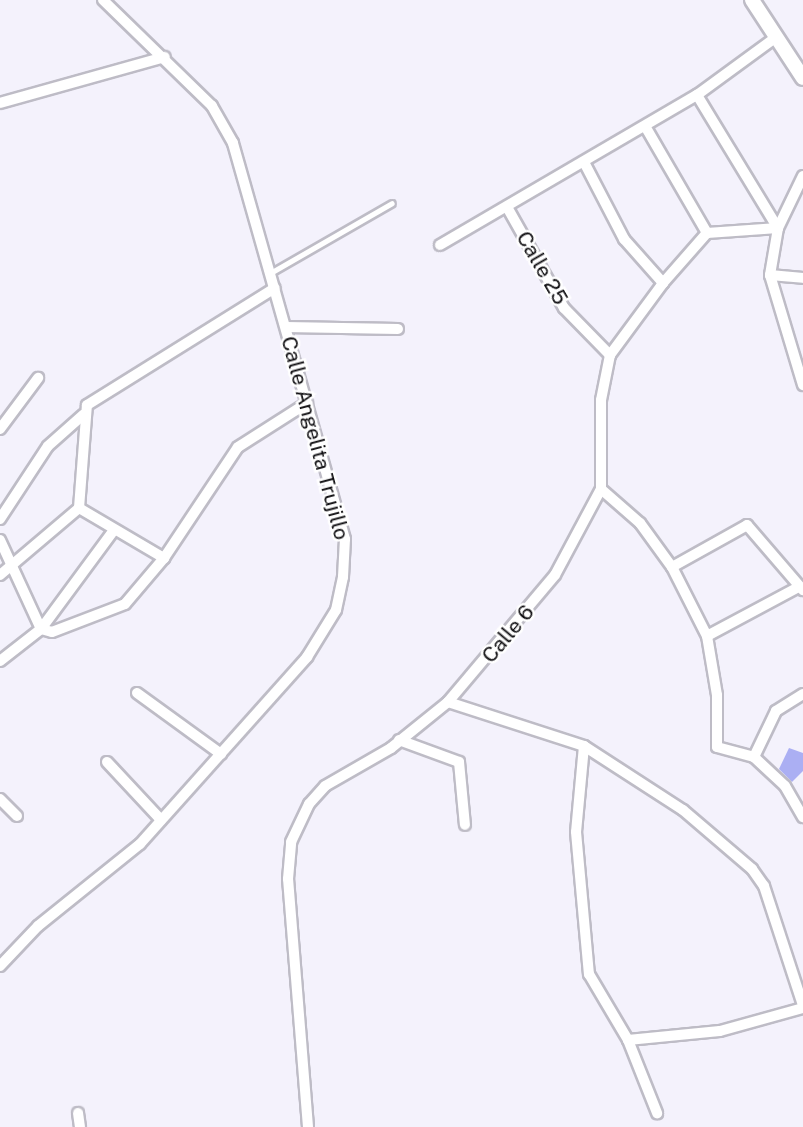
<!DOCTYPE html>
<style>
body{margin:0}
#map{position:relative;width:803px;height:1127px;overflow:hidden;background:#f4f2fc;font-family:"Public Sans",sans-serif}
div>[style]{position:absolute}
.building>*{inset:0;background:#abaff3}
.roads{filter:drop-shadow(2px 0 #bebcc6) drop-shadow(-2px 0 #bebcc6) drop-shadow(0 2px #bebcc6) drop-shadow(0 -2px #bebcc6)}
.lane>*{height:5px;margin:-2.5px;padding:0 2.5px;transform-origin:2.5px;border-radius:2.5px;background:#fff}
.street>*{height:10px;margin:-5px;padding:0 5px;transform-origin:5px;border-radius:5px;background:#fff}
.secondary>*{height:14px;margin:-7px;padding:0 7px;transform-origin:7px;border-radius:7px;background:#fff}
span{translate:-50% -50%;white-space:nowrap;text-align:center;line-height:1.15;-webkit-text-stroke:5px #fff;paint-order:stroke}
.street-label{font-size:21px;color:#0e0d10}
</style>
<div id="map">
<div class="building">
<i style="clip-path:polygon(789px 748px,803px 753px,803px 771px,792px 782px,779px 769px)"></i>
</div>
<div class="roads">
<div class="lane">
<i style="left:272px;top:272px;width:138px;rotate:-29.9deg"></i>
</div>
<div class="street">
<i style="left:697px;top:95px;width:156px;rotate:58.7deg"></i>
<i style="left:0;top:103px;width:171px;rotate:-15.6deg"></i>
<i style="left:645px;top:126px;width:124px;rotate:59.9deg"></i>
<i style="left:585px;top:164px;width:85px;rotate:62.5deg"></i>
<i style="left:624px;top:239px;width:59px;rotate:48.4deg"></i>
<i style="left:803px;top:176px;width:58px;rotate:115.7deg"></i>
<i style="left:778px;top:228px;width:48px;rotate:99.7deg"></i>
<i style="left:770px;top:275px;width:115px;rotate:73.3deg"></i>
<i style="left:507px;top:207px;width:116px;rotate:60.6deg"></i>
<i style="left:564px;top:308px;width:66px;rotate:45.6deg"></i>
<i style="left:440px;top:245px;width:298px;rotate:-30.3deg"></i>
<i style="left:697px;top:95px;width:97px;rotate:-36.2deg"></i>
<i style="left:770px;top:275px;width:33px;rotate:5deg"></i>
<i style="left:286px;top:327px;width:112px;rotate:1deg"></i>
<i style="left:0;top:429px;width:64px;rotate:-53.3deg"></i>
<i style="left:601px;top:489px;width:52px;rotate:41.1deg"></i>
<i style="left:640px;top:523px;width:54px;rotate:54deg"></i>
<i style="left:672px;top:567px;width:77px;rotate:63.1deg"></i>
<i style="left:707px;top:636px;width:60px;rotate:80.4deg"></i>
<i style="left:717px;top:695px;width:52px;rotate:90deg"></i>
<i style="left:717px;top:747px;width:38px;rotate:15deg"></i>
<i style="left:79px;top:508px;width:103px;rotate:-85.6deg"></i>
<i style="left:87px;top:405px;width:221px;rotate:-31.9deg"></i>
<i style="left:0;top:519px;width:87px;rotate:-56.7deg"></i>
<i style="left:48px;top:446px;width:47px;rotate:-41.5deg"></i>
<i style="left:0;top:540px;width:98px;rotate:65.3deg"></i>
<i style="left:41px;top:629px;width:11px;rotate:15deg"></i>
<i style="left:52px;top:632px;width:78px;rotate:-21deg"></i>
<i style="left:125px;top:604px;width:60px;rotate:-49.7deg"></i>
<i style="left:672px;top:567px;width:86px;rotate:-29.2deg"></i>
<i style="left:747px;top:525px;width:86px;rotate:49.3deg"></i>
<i style="left:0;top:575px;width:104px;rotate:-40.3deg"></i>
<i style="left:79px;top:508px;width:99px;rotate:30.5deg"></i>
<i style="left:164px;top:558px;width:133px;rotate:-56.3deg"></i>
<i style="left:238px;top:447px;width:82px;rotate:-32.5deg"></i>
<i style="left:707px;top:636px;width:102px;rotate:-28.1deg"></i>
<i style="left:0;top:661px;width:52px;rotate:-38deg"></i>
<i style="left:41px;top:629px;width:123px;rotate:-53.6deg"></i>
<i style="left:137px;top:693px;width:104px;rotate:36deg"></i>
<i style="left:803px;top:694px;width:32px;rotate:148deg"></i>
<i style="left:776px;top:711px;width:51px;rotate:115.6deg"></i>
<i style="left:754px;top:757px;width:42px;rotate:43.1deg"></i>
<i style="left:785px;top:786px;width:36px;rotate:60deg"></i>
<i style="left:448px;top:702px;width:143px;rotate:17.9deg"></i>
<i style="left:584px;top:746px;width:118px;rotate:32.9deg"></i>
<i style="left:683px;top:810px;width:91px;rotate:40.5deg"></i>
<i style="left:752px;top:869px;width:21px;rotate:55deg"></i>
<i style="left:764px;top:886px;width:125px;rotate:71.9deg"></i>
<i style="left:399px;top:740px;width:64px;rotate:20.1deg"></i>
<i style="left:459px;top:762px;width:63px;rotate:84.6deg"></i>
<i style="left:584px;top:746px;width:86px;rotate:95.3deg"></i>
<i style="left:576px;top:832px;width:143px;rotate:84.8deg"></i>
<i style="left:589px;top:974px;width:77px;rotate:59.4deg"></i>
<i style="left:628px;top:1040px;width:79px;rotate:68.3deg"></i>
<i style="left:107px;top:762px;width:79px;rotate:47deg"></i>
<i style="left:0;top:799px;width:24px;rotate:45deg"></i>
<i style="left:0;top:966px;width:55px;rotate:-46.5deg"></i>
<i style="left:38px;top:926px;width:131px;rotate:-38.8deg"></i>
<i style="left:140px;top:844px;width:251px;rotate:-48.2deg"></i>
<i style="left:307px;top:657px;width:55px;rotate:-58.3deg"></i>
<i style="left:336px;top:610px;width:34px;rotate:-78deg"></i>
<i style="left:343px;top:577px;width:38px;rotate:-87deg"></i>
<i style="left:345px;top:539px;width:412px;rotate:-105.8deg"></i>
<i style="left:233px;top:143px;width:43px;rotate:-119.6deg"></i>
<i style="left:212px;top:106px;width:152px;rotate:-135.8deg"></i>
<i style="left:628px;top:1040px;width:92px;rotate:-5.6deg"></i>
<i style="left:720px;top:1031px;width:86px;rotate:-15.5deg"></i>
<i style="left:78px;top:1113px;width:14px;rotate:82deg"></i>
<i style="left:308px;top:1127px;width:249px;rotate:-94.6deg"></i>
<i style="left:288px;top:879px;width:37px;rotate:-85deg"></i>
<i style="left:291px;top:842px;width:42px;rotate:-64.7deg"></i>
<i style="left:309px;top:804px;width:24px;rotate:-48deg"></i>
<i style="left:325px;top:786px;width:76px;rotate:-29.9deg"></i>
<i style="left:391px;top:748px;width:73px;rotate:-38.9deg"></i>
<i style="left:448px;top:702px;width:166px;rotate:-49.9deg"></i>
<i style="left:555px;top:575px;width:98px;rotate:-61.9deg"></i>
<i style="left:601px;top:489px;width:89px;rotate:-90deg"></i>
<i style="left:601px;top:400px;width:46px;rotate:-78.7deg"></i>
<i style="left:610px;top:355px;width:89px;rotate:-53.6deg"></i>
<i style="left:663px;top:283px;width:67px;rotate:-48.7deg"></i>
<i style="left:707px;top:233px;width:71px;rotate:-4deg"></i>
</div>
<div class="secondary">
<i style="left:752px;top:0;width:93px;rotate:56.8deg"></i>
</div>
</div>
<div class="street-label">
<span style="left:542px;top:268px;rotate:60deg">Calle 25</span>
<span style="left:315px;top:438px;rotate:75deg">Calle Angelita Trujillo</span>
<span style="left:508px;top:634px;rotate:-50deg">Calle 6</span>
</div>
</div>
